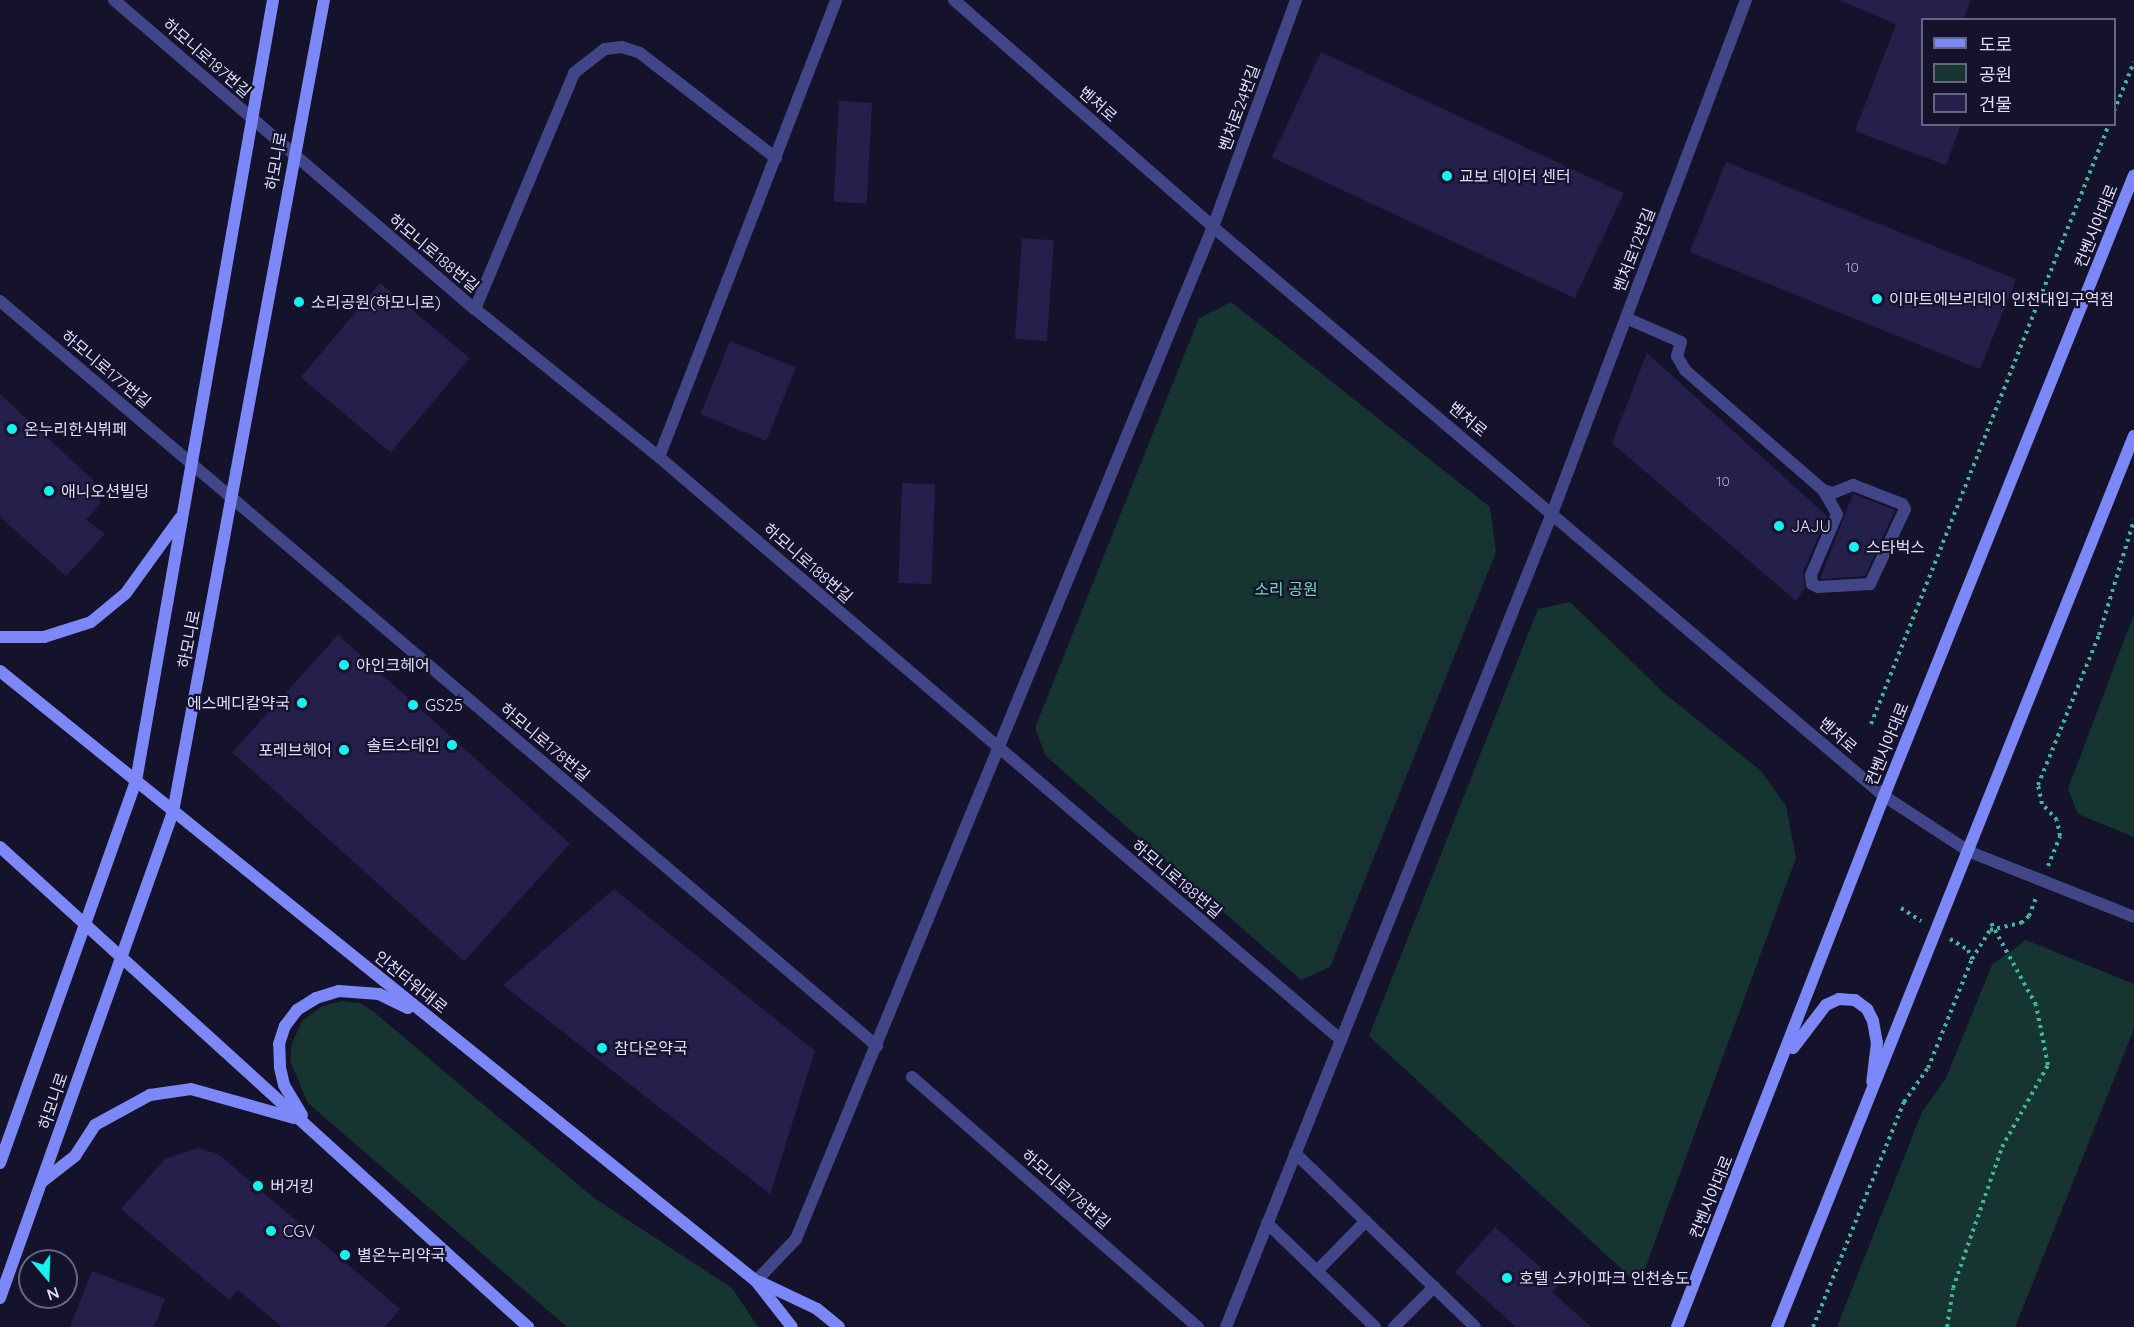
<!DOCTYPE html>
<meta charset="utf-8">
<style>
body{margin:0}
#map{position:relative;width:2134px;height:1327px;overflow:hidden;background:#15132b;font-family:Quicksand,"Noto Sans KR",sans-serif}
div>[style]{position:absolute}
.green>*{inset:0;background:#163531}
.building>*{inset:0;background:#24204b;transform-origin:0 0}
.path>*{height:4px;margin-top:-2px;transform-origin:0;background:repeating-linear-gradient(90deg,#38b8a2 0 3px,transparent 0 7.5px)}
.lane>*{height:12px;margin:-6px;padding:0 6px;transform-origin:6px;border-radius:6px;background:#414688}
.street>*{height:12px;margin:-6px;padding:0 6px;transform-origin:6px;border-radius:6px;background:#414688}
.secondary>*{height:12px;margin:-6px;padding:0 6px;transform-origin:6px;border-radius:6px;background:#7c87f8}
.dots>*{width:16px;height:16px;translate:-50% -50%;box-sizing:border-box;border:3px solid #15132b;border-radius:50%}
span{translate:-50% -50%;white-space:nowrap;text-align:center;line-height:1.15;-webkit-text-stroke:4.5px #15132b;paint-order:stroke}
.number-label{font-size:14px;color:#b0afd0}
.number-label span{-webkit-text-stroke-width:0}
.street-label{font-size:16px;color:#dfdffd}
.poi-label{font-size:16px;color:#dfdffd}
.left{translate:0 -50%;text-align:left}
.right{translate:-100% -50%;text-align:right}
.park-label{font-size:16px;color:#6ddbb3}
.legend{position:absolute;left:1921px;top:18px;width:195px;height:108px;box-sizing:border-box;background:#15132b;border:2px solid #66657f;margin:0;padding:8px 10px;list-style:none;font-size:18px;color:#dfdffd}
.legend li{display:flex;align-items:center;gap:12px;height:30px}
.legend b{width:30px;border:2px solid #66657f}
.north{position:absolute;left:18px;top:1249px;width:60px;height:60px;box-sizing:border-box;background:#15132b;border:2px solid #66657f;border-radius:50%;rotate:161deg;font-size:16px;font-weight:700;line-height:24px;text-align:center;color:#dfdffd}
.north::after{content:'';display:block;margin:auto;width:21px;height:27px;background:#16f2ef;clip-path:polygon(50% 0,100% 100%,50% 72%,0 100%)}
</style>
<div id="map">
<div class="green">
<i style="clip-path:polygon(1231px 302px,1490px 507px,1496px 552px,1330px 967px,1301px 980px,1046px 756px,1035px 728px,1199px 318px)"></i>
<i style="clip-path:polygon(1570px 602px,1664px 693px,1761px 771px,1786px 806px,1796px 858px,1639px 1285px,1369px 1036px,1538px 609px)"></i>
<i style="clip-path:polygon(2134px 614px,2134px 837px,2078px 814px,2068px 789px)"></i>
<i style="clip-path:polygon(2026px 940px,2134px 984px,2134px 1029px,2015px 1327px,1837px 1327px,1922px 1112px,1946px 1078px,1992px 965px)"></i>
<i style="clip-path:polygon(342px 1001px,360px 1003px,375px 1013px,594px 1198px,732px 1288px,758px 1327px,567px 1327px,308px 1103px,290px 1061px,292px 1043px,303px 1020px,321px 1007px)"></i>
</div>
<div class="building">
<i style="clip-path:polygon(1839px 0,1971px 0,1963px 20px,1923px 20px,1923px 124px,1961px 124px,1946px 165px,1855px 131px,1896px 24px)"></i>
<i style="left:1321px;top:52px;width:334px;height:116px;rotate:25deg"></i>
<i style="left:839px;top:101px;width:33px;height:101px;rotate:3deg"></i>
<i style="left:1726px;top:162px;width:313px;height:97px;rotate:22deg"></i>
<i style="left:1022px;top:238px;width:32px;height:101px;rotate:4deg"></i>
<i style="left:380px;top:283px;width:117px;height:123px;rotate:40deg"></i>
<i style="left:730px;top:341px;width:71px;height:79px;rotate:22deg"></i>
<i style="clip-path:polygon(1647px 353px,1827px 516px,1803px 572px,1805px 587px,1796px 601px,1612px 443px)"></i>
<i style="clip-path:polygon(0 394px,93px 480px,101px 503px,86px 520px,105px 534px,66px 576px,0 517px)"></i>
<i style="left:902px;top:483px;width:33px;height:100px;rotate:2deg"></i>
<i style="clip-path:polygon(1853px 494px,1895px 510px,1865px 576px,1820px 579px)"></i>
<i style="left:338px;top:635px;width:312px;height:158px;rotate:42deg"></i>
<i style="clip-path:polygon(614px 889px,815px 1051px,770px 1194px,503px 985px)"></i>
<i style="clip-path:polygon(198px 1148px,218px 1154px,400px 1309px,385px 1327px,282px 1327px,238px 1290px,229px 1300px,121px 1209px,165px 1159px)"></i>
<i style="clip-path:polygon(1495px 1227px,1559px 1284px,1552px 1292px,1591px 1327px,1516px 1327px,1455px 1272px)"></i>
<i style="clip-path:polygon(92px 1271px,165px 1299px,154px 1327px,70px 1327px)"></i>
</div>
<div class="path">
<i style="left:2114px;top:111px;width:53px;rotate:-67.8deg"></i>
<i style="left:1871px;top:724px;width:645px;rotate:-68.36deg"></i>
<i style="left:2048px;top:866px;width:32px;rotate:-68deg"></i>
<i style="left:2060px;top:836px;width:16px;rotate:-101deg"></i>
<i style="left:2057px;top:820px;width:22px;rotate:-133deg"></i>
<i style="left:2042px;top:804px;width:19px;rotate:-102deg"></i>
<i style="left:2038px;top:785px;width:162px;rotate:-67.9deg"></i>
<i style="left:2099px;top:635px;width:120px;rotate:-73.1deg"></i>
<i style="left:1901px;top:908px;width:24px;rotate:33deg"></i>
<i style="left:1950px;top:939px;width:21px;rotate:31deg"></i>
<i style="left:1968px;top:950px;width:10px;rotate:66deg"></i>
<i style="left:1813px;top:1327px;width:243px;rotate:-68deg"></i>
<i style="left:1904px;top:1102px;width:42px;rotate:-54.8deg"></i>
<i style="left:1928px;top:1068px;width:118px;rotate:-68deg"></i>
<i style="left:1972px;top:959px;width:34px;rotate:-58deg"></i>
<i style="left:1990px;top:930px;width:32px;rotate:-13deg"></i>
<i style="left:2021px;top:923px;width:11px;rotate:-41deg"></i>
<i style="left:2029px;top:916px;width:22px;rotate:-69deg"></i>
<i style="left:1947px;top:1327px;width:39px;rotate:-81deg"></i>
<i style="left:1953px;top:1288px;width:149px;rotate:-70.8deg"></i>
<i style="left:2002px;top:1147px;width:94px;rotate:-60.7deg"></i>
<i style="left:2048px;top:1065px;width:61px;rotate:-101.3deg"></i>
<i style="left:2036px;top:1005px;width:96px;rotate:-118.7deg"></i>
</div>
<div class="lane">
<i style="left:1626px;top:318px;width:60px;rotate:23.6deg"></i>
<i style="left:1681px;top:342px;width:15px;rotate:106deg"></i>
<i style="left:1677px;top:356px;width:16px;rotate:60deg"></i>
<i style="left:1685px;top:370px;width:183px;rotate:41deg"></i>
<i style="left:1853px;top:485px;width:53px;rotate:21.2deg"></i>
<i style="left:1902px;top:504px;width:6px;rotate:59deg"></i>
<i style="left:1905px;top:509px;width:83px;rotate:115deg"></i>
<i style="left:1870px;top:584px;width:52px;rotate:176.7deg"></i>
<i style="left:1818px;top:587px;width:7px;rotate:-153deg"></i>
<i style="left:1812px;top:584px;width:9px;rotate:-96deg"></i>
<i style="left:1811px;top:575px;width:66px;rotate:-66.9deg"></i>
<i style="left:1837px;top:514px;width:28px;rotate:-120deg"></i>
<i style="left:1823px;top:490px;width:10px;rotate:17deg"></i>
<i style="left:1833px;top:493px;width:22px;rotate:-22deg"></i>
<i style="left:1295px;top:1153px;width:250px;rotate:44deg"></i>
<i style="left:1267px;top:1223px;width:150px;rotate:43.9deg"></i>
<i style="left:1317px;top:1271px;width:70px;rotate:-45.6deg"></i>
<i style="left:1394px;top:1327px;width:57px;rotate:-45deg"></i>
</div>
<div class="street">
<i style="left:114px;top:0;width:475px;rotate:40.6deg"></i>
<i style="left:475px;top:309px;width:236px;rotate:38.8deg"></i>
<i style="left:659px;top:457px;width:896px;rotate:40.52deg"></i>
<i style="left:954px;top:0;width:344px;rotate:41.2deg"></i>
<i style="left:1213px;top:227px;width:880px;rotate:40.3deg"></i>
<i style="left:1884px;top:796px;width:103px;rotate:33.1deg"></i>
<i style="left:1970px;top:852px;width:176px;rotate:21.6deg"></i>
<i style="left:0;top:301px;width:1151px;rotate:40.35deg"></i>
<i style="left:475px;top:309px;width:256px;rotate:-67.2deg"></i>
<i style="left:574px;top:73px;width:39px;rotate:-38deg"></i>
<i style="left:605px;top:49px;width:17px;rotate:-7deg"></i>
<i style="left:622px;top:47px;width:19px;rotate:18deg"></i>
<i style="left:640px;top:53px;width:172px;rotate:37.7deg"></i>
<i style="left:659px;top:457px;width:490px;rotate:-68.8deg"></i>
<i style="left:912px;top:1077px;width:380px;rotate:41.2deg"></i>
<i style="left:756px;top:1281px;width:58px;rotate:-46.4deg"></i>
<i style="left:796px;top:1239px;width:1095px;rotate:-67.61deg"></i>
<i style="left:1213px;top:227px;width:242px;rotate:-69.9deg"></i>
<i style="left:1226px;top:1327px;width:879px;rotate:-68.16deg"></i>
<i style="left:1553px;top:511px;width:546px;rotate:-69.31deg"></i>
</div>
<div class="secondary">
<i style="left:0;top:637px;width:44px"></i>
<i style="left:44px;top:637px;width:49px;rotate:-17.7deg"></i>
<i style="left:91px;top:622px;width:45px;rotate:-39.6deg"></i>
<i style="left:126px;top:593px;width:92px;rotate:-54.2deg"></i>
<i style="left:0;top:671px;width:971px;rotate:38.9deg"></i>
<i style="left:756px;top:1281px;width:58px;rotate:52deg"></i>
<i style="left:0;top:847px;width:714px;rotate:42.27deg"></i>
<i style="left:1793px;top:1048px;width:54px;rotate:-52.5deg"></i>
<i style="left:1826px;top:1005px;width:14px;rotate:-25deg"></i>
<i style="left:1839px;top:999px;width:16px;rotate:4deg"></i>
<i style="left:1855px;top:1000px;width:15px;rotate:37deg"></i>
<i style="left:1867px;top:1009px;width:13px;rotate:63deg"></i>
<i style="left:1873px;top:1021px;width:22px;rotate:80deg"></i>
<i style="left:1877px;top:1043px;width:39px;rotate:97deg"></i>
<i style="left:302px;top:1115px;width:35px;rotate:-121deg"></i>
<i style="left:284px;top:1085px;width:18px;rotate:-103deg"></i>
<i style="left:280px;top:1067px;width:23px;rotate:-92deg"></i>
<i style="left:279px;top:1044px;width:19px;rotate:-72deg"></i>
<i style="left:285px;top:1026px;width:20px;rotate:-53deg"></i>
<i style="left:297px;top:1010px;width:22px;rotate:-32deg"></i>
<i style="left:316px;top:998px;width:24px;rotate:-17deg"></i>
<i style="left:339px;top:991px;width:40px;rotate:4.3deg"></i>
<i style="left:379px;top:994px;width:32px;rotate:26deg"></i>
<i style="left:0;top:1163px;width:405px;rotate:-70.4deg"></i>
<i style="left:136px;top:781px;width:793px;rotate:-80.05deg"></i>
<i style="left:43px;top:1181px;width:41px;rotate:-38deg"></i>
<i style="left:75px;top:1156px;width:37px;rotate:-57deg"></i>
<i style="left:95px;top:1125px;width:63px;rotate:-28.6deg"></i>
<i style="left:150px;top:1095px;width:41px;rotate:-8.3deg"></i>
<i style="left:191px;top:1089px;width:107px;rotate:15.7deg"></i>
<i style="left:760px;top:1282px;width:63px;rotate:25.3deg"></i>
<i style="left:817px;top:1309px;width:28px;rotate:39deg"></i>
<i style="left:0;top:1298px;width:516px;rotate:-70.41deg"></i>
<i style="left:173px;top:812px;width:826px;rotate:-79.47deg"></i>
<i style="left:1677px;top:1327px;width:570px;rotate:-68.7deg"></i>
<i style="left:1884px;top:796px;width:669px;rotate:-68.07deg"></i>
<i style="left:1777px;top:1327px;width:960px;rotate:-68.17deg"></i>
</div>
<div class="dots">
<i style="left:1447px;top:176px;background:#16f2ef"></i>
<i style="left:1877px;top:299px;background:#16f2ef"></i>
<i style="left:299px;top:302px;background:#16f2ef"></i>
<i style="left:12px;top:429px;background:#16f2ef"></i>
<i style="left:49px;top:491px;background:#16f2ef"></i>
<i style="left:1779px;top:526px;background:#16f2ef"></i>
<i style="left:1854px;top:547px;background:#16f2ef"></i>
<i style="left:344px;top:665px;background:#16f2ef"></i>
<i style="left:302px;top:703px;background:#16f2ef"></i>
<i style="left:413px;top:705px;background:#16f2ef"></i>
<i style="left:452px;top:745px;background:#16f2ef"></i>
<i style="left:344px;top:750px;background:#16f2ef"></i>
<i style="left:602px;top:1048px;background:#16f2ef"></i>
<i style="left:258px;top:1186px;background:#16f2ef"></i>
<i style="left:271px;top:1231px;background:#16f2ef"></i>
<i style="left:345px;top:1255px;background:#16f2ef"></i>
<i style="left:1507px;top:1278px;background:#16f2ef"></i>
</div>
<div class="number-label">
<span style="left:1852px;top:267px">10</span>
<span style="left:1723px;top:481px">10</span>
</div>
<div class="street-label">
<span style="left:207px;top:58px;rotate:41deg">하모니로187번길</span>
<span style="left:1098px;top:104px;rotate:41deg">벤처로</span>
<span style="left:1239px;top:108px;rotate:-70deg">벤처로24번길</span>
<span style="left:276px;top:161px;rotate:-80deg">하모니로</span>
<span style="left:2096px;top:226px;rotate:-68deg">컨벤시아대로</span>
<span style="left:1634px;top:250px;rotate:-69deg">벤처로12번길</span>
<span style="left:434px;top:253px;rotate:40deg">하모니로188번길</span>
<span style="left:106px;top:369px;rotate:40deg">하모니로177번길</span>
<span style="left:1468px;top:419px;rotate:40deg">벤처로</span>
<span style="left:808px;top:563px;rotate:41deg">하모니로188번길</span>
<span style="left:189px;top:639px;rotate:-79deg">하모니로</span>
<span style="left:1838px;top:735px;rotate:41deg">벤처로</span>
<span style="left:545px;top:742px;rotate:40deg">하모니로178번길</span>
<span style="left:1887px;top:744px;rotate:-68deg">컨벤시아대로</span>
<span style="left:1177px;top:879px;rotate:40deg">하모니로188번길</span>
<span style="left:411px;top:982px;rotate:39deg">인천타워대로</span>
<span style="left:53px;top:1101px;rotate:-71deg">하모니로</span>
<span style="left:1066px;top:1189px;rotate:41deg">하모니로178번길</span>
<span style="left:1711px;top:1197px;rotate:-68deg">컨벤시아대로</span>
</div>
<div class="poi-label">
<span class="left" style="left:1459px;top:176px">교보 데이터 센터</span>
<span class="left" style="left:1889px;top:299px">이마트에브리데이 인천대입구역점</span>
<span class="left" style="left:311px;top:302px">소리공원(하모니로)</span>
<span class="left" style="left:24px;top:429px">온누리한식뷔페</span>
<span class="left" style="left:61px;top:491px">애니오션빌딩</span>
<span class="left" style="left:1791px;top:526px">JAJU</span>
<span class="left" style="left:1866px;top:547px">스타벅스</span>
<span class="left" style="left:356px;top:665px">아인크헤어</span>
<span class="right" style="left:290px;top:703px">에스메디칼약국</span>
<span class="left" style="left:425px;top:705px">GS25</span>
<span class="right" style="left:440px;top:745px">솔트스테인</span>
<span class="right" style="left:332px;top:750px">포레브헤어</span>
<span class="left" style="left:614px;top:1048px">참다온약국</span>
<span class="left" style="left:270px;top:1186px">버거킹</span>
<span class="left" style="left:283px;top:1231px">CGV</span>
<span class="left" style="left:357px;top:1255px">별온누리약국</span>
<span class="left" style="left:1519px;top:1278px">호텔 스카이파크 인천송도</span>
</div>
<div class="park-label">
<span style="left:1286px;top:589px">소리 공원</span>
</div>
<ul class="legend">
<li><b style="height:8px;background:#7c87f8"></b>도로</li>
<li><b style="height:16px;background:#163531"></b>공원</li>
<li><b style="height:16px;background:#24204b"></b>건물</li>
</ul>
<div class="north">N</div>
</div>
